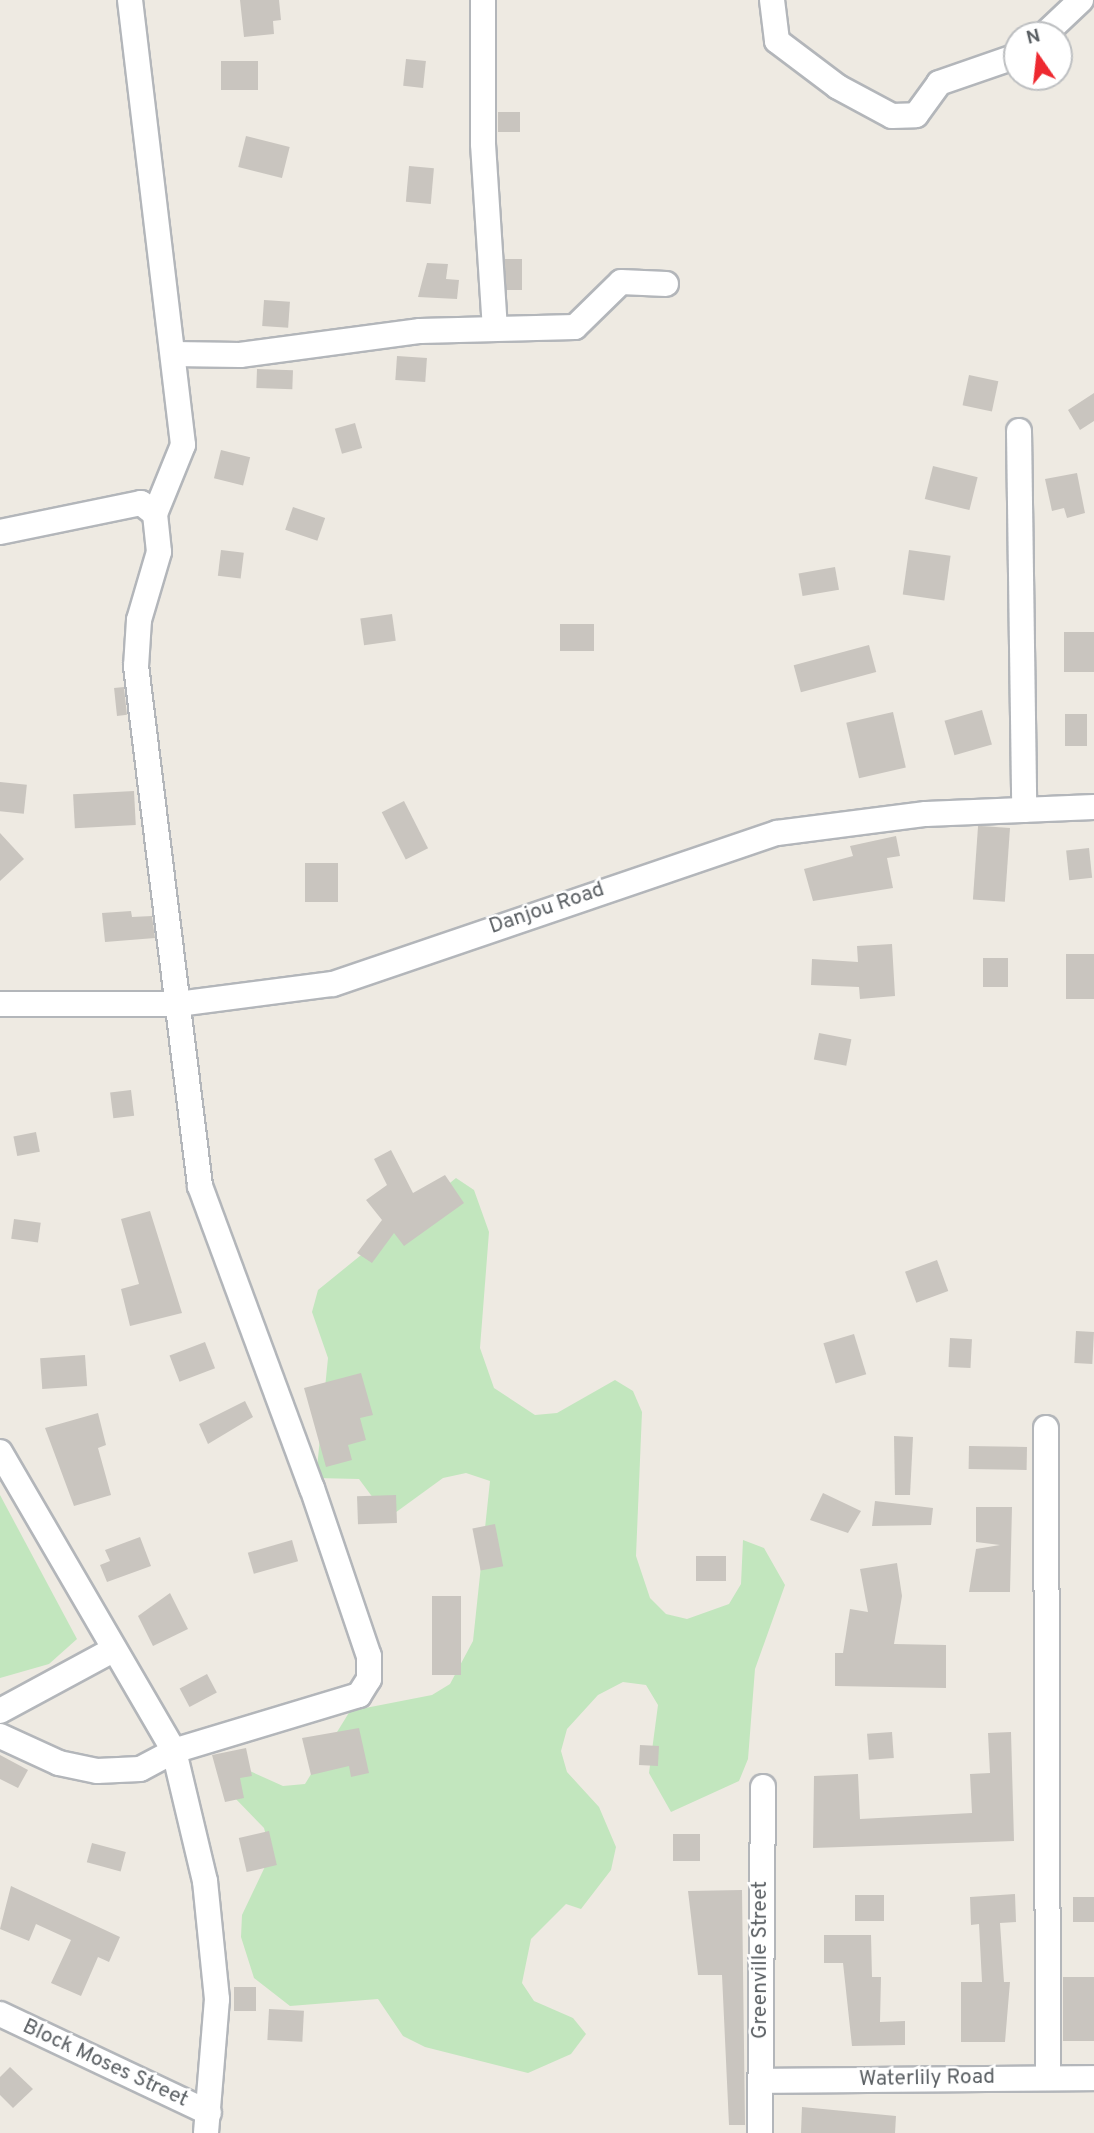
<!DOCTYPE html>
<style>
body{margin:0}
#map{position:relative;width:1094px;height:2133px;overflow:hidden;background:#eeeae2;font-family:Overpass,sans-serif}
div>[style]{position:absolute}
.green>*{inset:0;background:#c2e6be}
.building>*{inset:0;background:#c9c5bf;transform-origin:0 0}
.roads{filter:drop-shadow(2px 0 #b3b6ba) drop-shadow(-2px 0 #b3b6ba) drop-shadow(0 2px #b3b6ba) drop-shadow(0 -2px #b3b6ba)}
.street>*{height:24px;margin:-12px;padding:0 12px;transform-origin:12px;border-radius:12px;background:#fff}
span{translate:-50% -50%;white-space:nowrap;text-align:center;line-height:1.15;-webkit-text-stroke:5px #fff;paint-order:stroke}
.street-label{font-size:21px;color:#5b6064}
.north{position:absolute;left:1003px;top:21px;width:70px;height:70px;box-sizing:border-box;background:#fff;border:2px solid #bdbfc1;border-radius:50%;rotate:346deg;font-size:19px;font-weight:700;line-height:28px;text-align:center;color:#5b6064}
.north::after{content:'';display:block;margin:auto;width:24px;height:32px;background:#ee2930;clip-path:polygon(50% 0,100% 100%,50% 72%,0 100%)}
</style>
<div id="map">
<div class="green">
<i style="clip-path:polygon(456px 1178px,474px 1190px,489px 1232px,480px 1348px,494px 1388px,535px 1415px,557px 1413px,615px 1380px,633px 1391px,642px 1412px,636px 1556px,650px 1598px,666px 1614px,687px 1619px,729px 1604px,741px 1584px,743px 1540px,764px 1548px,785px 1585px,755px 1669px,748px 1759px,739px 1781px,671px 1812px,649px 1773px,658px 1705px,646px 1685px,623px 1682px,598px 1695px,567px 1729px,561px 1751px,567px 1772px,599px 1807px,616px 1847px,611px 1870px,581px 1909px,566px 1904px,531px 1939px,522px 1983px,534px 2001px,573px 2018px,586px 2034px,571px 2054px,528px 2073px,425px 2047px,403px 2036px,378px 1999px,290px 2006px,254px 1978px,241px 1937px,242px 1915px,271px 1854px,264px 1828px,232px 1795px,243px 1768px,283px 1786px,305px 1784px,350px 1711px,432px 1695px,450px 1684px,473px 1641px,490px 1481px,466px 1473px,443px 1478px,388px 1518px,359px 1479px,316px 1478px,328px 1358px,312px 1312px,318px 1290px)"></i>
<i style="clip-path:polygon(0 1495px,77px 1639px,49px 1664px,0 1678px)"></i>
</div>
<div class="building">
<i style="clip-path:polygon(240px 0,279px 0,281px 20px,273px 21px,274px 34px,244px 37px)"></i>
<i style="left:406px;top:59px;width:20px;height:27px;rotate:6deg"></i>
<i style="left:221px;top:61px;width:37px;height:29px"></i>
<i style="left:498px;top:112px;width:22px;height:20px"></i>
<i style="left:246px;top:136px;width:45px;height:32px;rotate:14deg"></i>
<i style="left:409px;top:166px;width:25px;height:36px;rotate:5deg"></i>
<i style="left:505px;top:259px;width:17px;height:31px"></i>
<i style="clip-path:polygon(427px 263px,448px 264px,446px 279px,459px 280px,457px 299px,418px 297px)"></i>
<i style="left:264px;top:300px;width:26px;height:26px;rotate:4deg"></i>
<i style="left:397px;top:356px;width:30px;height:24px;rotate:4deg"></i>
<i style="left:257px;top:369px;width:36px;height:19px;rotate:2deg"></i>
<i style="left:969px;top:375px;width:30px;height:31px;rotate:12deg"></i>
<i style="clip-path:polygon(1094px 393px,1094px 421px,1080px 430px,1068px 410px)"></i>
<i style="left:355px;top:423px;width:26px;height:21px;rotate:74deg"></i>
<i style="left:221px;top:450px;width:30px;height:29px;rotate:14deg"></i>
<i style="left:933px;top:466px;width:46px;height:34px;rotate:14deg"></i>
<i style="clip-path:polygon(1077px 473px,1085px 513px,1067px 518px,1064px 508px,1052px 511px,1045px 479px)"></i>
<i style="left:293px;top:507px;width:34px;height:24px;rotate:19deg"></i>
<i style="left:221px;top:550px;width:23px;height:26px;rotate:7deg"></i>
<i style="left:909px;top:550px;width:42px;height:45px;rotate:8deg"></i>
<i style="left:835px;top:567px;width:23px;height:37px;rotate:80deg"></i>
<i style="left:392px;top:614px;width:27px;height:32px;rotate:82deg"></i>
<i style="left:560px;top:624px;width:34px;height:27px"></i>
<i style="left:1094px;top:632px;width:40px;height:30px;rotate:90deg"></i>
<i style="left:869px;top:645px;width:28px;height:78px;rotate:75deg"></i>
<i style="left:124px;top:687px;width:28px;height:10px;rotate:84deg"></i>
<i style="left:982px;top:710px;width:36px;height:39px;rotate:74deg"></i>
<i style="left:893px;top:712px;width:57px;height:48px;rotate:77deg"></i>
<i style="left:1087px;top:714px;width:32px;height:22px;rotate:90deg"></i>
<i style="left:0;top:782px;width:27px;height:29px;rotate:6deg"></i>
<i style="left:134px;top:791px;width:34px;height:61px;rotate:87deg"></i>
<i style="left:404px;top:801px;width:53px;height:25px;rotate:63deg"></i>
<i style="left:1010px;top:828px;width:74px;height:32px;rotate:94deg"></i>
<i style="clip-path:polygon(0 833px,24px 859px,0 881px)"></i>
<i style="clip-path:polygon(896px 836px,900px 856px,887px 858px,893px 888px,813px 901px,804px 869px,853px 856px,850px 846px)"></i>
<i style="left:1089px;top:848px;width:30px;height:23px;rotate:84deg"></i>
<i style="left:305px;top:863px;width:33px;height:39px"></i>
<i style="clip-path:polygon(131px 911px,132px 917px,152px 916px,155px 938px,105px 942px,102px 913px)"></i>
<i style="clip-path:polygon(892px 944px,895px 996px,860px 999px,859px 987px,811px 985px,812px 959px,858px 962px,857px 946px)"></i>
<i style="left:1066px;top:954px;width:28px;height:45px"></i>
<i style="left:983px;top:958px;width:25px;height:29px"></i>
<i style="left:819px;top:1033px;width:33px;height:27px;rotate:11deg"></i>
<i style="left:131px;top:1090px;width:26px;height:21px;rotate:83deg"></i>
<i style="left:36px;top:1132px;width:20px;height:23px;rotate:79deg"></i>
<i style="clip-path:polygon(391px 1150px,413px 1193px,445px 1175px,464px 1203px,404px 1246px,394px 1233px,372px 1263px,357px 1253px,382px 1220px,366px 1200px,387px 1185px,374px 1159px)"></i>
<i style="clip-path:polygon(150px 1211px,182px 1313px,130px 1326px,121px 1289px,139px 1284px,121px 1219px)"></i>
<i style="left:14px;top:1219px;width:27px;height:20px;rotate:8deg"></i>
<i style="left:937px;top:1260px;width:33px;height:34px;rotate:70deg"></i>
<i style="left:1076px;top:1331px;width:18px;height:32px;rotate:3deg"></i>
<i style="left:854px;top:1334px;width:42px;height:32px;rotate:73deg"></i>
<i style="left:950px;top:1338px;width:22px;height:29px;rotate:3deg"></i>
<i style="left:205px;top:1342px;width:28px;height:38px;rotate:69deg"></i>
<i style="left:85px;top:1355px;width:31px;height:45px;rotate:86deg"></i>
<i style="clip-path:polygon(361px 1373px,373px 1415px,360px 1418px,366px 1440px,348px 1445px,352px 1460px,326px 1467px,304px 1388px)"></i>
<i style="clip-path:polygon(245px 1401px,253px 1417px,208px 1444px,199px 1424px)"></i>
<i style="clip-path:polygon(98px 1413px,106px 1445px,98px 1448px,111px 1495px,74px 1506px,45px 1428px)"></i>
<i style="clip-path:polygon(894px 1436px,913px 1437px,910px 1495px,895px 1495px)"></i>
<i style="left:969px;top:1446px;width:58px;height:23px;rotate:1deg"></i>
<i style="clip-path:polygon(823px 1493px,861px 1511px,848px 1533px,810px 1520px)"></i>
<i style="left:396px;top:1495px;width:28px;height:39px;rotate:88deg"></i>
<i style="clip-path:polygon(875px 1501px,933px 1508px,931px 1525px,872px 1526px)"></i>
<i style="clip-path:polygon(976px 1507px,1012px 1507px,1010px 1592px,969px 1592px,976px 1549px,1000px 1545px,976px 1542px)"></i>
<i style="left:495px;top:1524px;width:43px;height:23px;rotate:79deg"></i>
<i style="clip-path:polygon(140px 1537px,151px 1566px,107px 1582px,100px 1565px,110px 1561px,105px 1550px)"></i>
<i style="left:292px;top:1540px;width:22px;height:46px;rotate:74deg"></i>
<i style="left:696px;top:1556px;width:30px;height:25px"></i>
<i style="clip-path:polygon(897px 1563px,902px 1596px,894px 1644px,946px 1645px,946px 1688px,835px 1686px,835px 1653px,843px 1653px,850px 1609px,868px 1612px,860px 1569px)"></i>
<i style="clip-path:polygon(170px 1593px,188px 1629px,153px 1646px,138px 1616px)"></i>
<i style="left:432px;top:1596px;width:29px;height:79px"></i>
<i style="left:207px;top:1674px;width:21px;height:31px;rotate:62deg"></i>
<i style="clip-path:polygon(359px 1728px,369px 1773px,351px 1777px,349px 1766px,311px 1775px,302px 1738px)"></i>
<i style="left:892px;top:1732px;width:26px;height:25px;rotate:86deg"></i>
<i style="clip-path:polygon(1011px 1732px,1014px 1841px,813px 1848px,814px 1776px,858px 1774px,860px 1819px,972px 1813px,970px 1774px,990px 1773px,988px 1733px)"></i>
<i style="left:640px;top:1745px;width:19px;height:20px;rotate:3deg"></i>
<i style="clip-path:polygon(246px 1748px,252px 1776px,240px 1778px,244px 1798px,225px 1802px,212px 1755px)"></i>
<i style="clip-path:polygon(0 1755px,28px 1770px,18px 1788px,0 1779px)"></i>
<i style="left:269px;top:1831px;width:35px;height:31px;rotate:77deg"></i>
<i style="left:673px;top:1834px;width:27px;height:27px"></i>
<i style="left:92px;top:1843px;width:35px;height:20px;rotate:15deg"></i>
<i style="clip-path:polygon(11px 1886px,120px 1937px,109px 1962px,98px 1957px,81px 1996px,51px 1983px,71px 1940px,36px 1924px,29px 1941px,0 1929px)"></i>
<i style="clip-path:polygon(742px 1890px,745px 2125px,729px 2125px,722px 1975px,698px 1975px,688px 1891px)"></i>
<i style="clip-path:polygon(1015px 1894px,1016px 1922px,1000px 1923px,1004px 1982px,1010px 1982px,1005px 2042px,961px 2042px,961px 1982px,982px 1982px,979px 1924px,971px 1925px,970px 1897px)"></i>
<i style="left:855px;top:1895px;width:29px;height:26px"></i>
<i style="left:1073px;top:1897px;width:21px;height:25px"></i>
<i style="clip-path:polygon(824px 1935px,871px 1935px,872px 1977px,881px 1977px,880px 2022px,905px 2021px,905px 2045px,852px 2046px,843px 1963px,824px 1963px)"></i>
<i style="left:1063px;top:1977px;width:31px;height:64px"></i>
<i style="left:234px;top:1987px;width:22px;height:24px"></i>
<i style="left:269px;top:2009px;width:35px;height:31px;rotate:3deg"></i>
<i style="clip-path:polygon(10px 2067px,33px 2089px,13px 2108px,0 2095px,0 2077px)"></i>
<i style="clip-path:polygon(802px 2107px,896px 2116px,895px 2133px,801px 2133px)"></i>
</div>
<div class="roads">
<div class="street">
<i style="left:130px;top:0;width:448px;rotate:83.2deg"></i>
<i style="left:183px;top:445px;width:74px;rotate:112.1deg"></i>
<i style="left:483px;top:0;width:144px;rotate:90deg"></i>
<i style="left:483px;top:144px;width:185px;rotate:86.3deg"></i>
<i style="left:772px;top:0;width:41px;rotate:83deg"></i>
<i style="left:777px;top:41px;width:76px;rotate:37deg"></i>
<i style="left:838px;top:87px;width:61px;rotate:28.2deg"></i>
<i style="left:892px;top:116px;width:24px;rotate:-2deg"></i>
<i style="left:916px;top:115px;width:39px;rotate:-54deg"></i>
<i style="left:939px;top:83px;width:83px;rotate:-19.1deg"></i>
<i style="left:1044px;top:35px;width:51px;rotate:-43.4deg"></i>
<i style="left:174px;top:354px;width:66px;rotate:0.9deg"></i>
<i style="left:240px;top:355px;width:182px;rotate:-7.6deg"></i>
<i style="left:420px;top:331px;width:155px;rotate:-1.5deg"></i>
<i style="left:575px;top:327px;width:64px;rotate:-44.4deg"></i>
<i style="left:621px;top:282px;width:45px;rotate:2.5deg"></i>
<i style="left:1019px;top:431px;width:379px;rotate:89.2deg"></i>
<i style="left:0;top:532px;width:144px;rotate:-11.6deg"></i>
<i style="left:141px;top:503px;width:18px;rotate:38deg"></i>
<i style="left:155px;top:514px;width:38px;rotate:84deg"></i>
<i style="left:159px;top:552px;width:71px;rotate:106.4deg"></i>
<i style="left:139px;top:620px;width:46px;rotate:93.7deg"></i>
<i style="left:136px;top:666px;width:524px;rotate:82.98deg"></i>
<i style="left:200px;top:1186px;width:322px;rotate:69.7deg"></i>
<i style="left:312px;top:1488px;width:177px;rotate:71.3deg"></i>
<i style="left:369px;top:1656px;width:23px;rotate:90deg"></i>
<i style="left:369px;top:1679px;width:19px;rotate:122deg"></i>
<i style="left:359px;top:1695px;width:193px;rotate:163.2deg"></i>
<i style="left:174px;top:1751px;width:38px;rotate:152deg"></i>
<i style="left:140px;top:1769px;width:43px;rotate:177.3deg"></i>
<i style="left:97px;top:1771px;width:39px;rotate:-168deg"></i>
<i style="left:59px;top:1763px;width:65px;rotate:-155.4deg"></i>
<i style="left:0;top:1004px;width:178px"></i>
<i style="left:178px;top:1004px;width:156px;rotate:-7.4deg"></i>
<i style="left:333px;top:984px;width:469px;rotate:-18.8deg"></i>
<i style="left:777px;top:833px;width:150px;rotate:-7.3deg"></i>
<i style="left:926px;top:814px;width:168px;rotate:-2.4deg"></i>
<i style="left:1046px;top:1428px;width:650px;rotate:89.82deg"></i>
<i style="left:0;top:1452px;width:346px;rotate:59.8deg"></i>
<i style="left:174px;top:1751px;width:134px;rotate:76.6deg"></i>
<i style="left:205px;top:1881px;width:119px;rotate:84.2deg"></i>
<i style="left:217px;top:1999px;width:134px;rotate:94.7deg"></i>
<i style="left:0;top:1711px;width:128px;rotate:-28.4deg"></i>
<i style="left:0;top:2014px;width:231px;rotate:25.3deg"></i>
<i style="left:760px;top:2081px;width:334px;rotate:-0.5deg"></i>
<i style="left:760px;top:2133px;width:346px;rotate:-89.5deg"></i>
</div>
</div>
<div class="street-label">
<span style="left:547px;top:909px;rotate:-19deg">Danjou Road</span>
<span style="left:761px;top:1960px;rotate:-90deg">Greenville Street</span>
<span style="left:105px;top:2064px;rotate:25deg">Block Moses Street</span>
<span style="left:927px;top:2079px;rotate:-1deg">Waterlily Road</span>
</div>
<div class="north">N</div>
</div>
